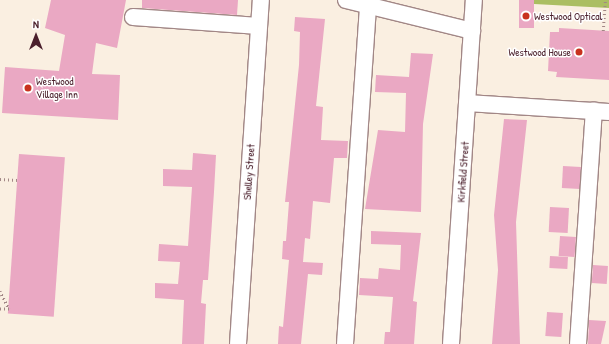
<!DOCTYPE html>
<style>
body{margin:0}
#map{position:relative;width:609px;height:344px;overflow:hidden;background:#faefe1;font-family:"Patrick Hand",sans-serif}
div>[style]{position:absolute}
.green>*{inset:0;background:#abbe62}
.building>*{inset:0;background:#eaa8c3;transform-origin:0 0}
.path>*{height:2.5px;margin-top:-1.25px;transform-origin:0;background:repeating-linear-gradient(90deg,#a28786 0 1px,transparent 0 4px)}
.roads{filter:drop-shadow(1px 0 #a28786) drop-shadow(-1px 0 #a28786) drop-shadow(0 1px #a28786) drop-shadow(0 -1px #a28786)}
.minor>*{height:16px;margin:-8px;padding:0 8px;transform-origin:8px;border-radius:8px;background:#fff}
.dots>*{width:11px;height:11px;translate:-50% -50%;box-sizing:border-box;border:2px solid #fff;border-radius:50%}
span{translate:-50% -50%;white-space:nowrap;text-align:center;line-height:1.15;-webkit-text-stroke:3px #fff;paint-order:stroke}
.poi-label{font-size:11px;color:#4a1f2b}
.left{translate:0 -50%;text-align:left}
.right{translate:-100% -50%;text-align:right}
.street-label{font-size:11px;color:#4a1f2b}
.north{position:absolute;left:16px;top:16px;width:40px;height:40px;-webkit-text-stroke:3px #fff;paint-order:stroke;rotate:0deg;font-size:11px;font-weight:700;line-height:16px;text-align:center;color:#4a1f2b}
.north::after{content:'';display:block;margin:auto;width:14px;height:18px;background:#4a1f2b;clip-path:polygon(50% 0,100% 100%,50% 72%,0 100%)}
</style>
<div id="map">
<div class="green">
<i style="clip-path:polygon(534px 0,609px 0,609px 8px,534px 4px)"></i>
</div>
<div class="building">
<i style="clip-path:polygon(51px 0,126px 0,117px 48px,96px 43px,92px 74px,120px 75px,118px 120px,2px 113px,5px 67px,59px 71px,65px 35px,45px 28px)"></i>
<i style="clip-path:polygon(142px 0,238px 0,237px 15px,142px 8px)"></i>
<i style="left:519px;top:0;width:15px;height:28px"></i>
<i style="clip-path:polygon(295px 17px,325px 19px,316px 106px,323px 107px,321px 140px,348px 141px,347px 158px,334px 158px,330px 203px,313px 201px,310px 239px,305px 238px,303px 262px,323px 263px,322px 275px,308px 274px,301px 344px,278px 344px,279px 326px,283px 327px,289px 260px,282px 259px,283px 241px,286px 241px,289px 202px,285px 202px,299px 65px,300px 32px,294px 31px)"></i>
<i style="clip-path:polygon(559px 28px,609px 31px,609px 80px,556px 77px,557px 72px,548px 71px,550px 32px,559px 32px)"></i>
<i style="clip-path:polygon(411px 53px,433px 54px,423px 124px,421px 212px,365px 209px,378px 130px,405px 132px,406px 93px,375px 92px,376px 75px,409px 77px)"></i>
<i style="clip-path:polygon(504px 119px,527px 120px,516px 222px,520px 344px,492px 344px,498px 270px,494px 215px)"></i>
<i style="clip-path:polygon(193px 153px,216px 155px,214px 192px,208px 280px,203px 280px,201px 303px,206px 304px,204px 344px,182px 344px,184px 300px,155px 298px,155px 283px,178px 284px,180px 262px,158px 261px,159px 244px,188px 246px,192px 187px,163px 186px,163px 169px,192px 170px)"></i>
<i style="left:19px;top:154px;width:46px;height:160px;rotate:4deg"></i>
<i style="left:563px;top:166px;width:18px;height:22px;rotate:3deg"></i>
<i style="left:550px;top:207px;width:19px;height:25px;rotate:3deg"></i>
<i style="clip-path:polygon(371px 231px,421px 233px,413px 301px,417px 302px,414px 344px,384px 344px,385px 332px,390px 332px,393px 297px,359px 295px,360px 278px,378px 279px,379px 268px,400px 270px,401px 245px,371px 244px)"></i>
<i style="left:560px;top:236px;width:16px;height:20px;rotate:4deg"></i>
<i style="left:550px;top:256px;width:18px;height:12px;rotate:3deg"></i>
<i style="left:593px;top:265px;width:15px;height:18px;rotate:4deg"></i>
<i style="left:547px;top:312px;width:16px;height:24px;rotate:4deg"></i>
<i style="clip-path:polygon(589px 320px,606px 321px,601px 344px,588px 344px)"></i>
</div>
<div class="path">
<i style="left:603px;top:31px;width:31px;rotate:-86deg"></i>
<i style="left:0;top:179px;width:17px;rotate:3deg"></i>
<i style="left:0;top:291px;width:20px;rotate:63deg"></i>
<i style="left:9px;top:309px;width:9px;rotate:180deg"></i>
</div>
<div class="roads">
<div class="minor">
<i style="left:346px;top:0;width:130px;rotate:13.8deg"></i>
<i style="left:133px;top:17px;width:126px;rotate:4.1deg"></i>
<i style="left:467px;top:103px;width:142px;rotate:3.6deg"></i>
<i style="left:238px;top:344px;width:345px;rotate:-86.2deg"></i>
<i style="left:345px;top:344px;width:340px;rotate:-86.1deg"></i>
<i style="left:451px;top:344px;width:345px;rotate:-86.2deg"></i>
<i style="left:578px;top:344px;width:234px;rotate:-86.1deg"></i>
</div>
</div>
<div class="dots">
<i style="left:526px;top:16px;background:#c8321e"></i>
<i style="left:579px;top:52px;background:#c8321e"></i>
<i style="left:28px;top:88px;background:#c8321e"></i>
</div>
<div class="poi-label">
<span class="left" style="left:534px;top:16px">Westwood Optical</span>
<span class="right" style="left:571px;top:52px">Westwood House</span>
<span class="left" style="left:36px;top:88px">Westwood<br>Village Inn</span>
</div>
<div class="street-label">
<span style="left:249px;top:172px;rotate:-86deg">Shelley Street</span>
<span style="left:463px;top:172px;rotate:-86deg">Kirkfield Street</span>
</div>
<div class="north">N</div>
</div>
